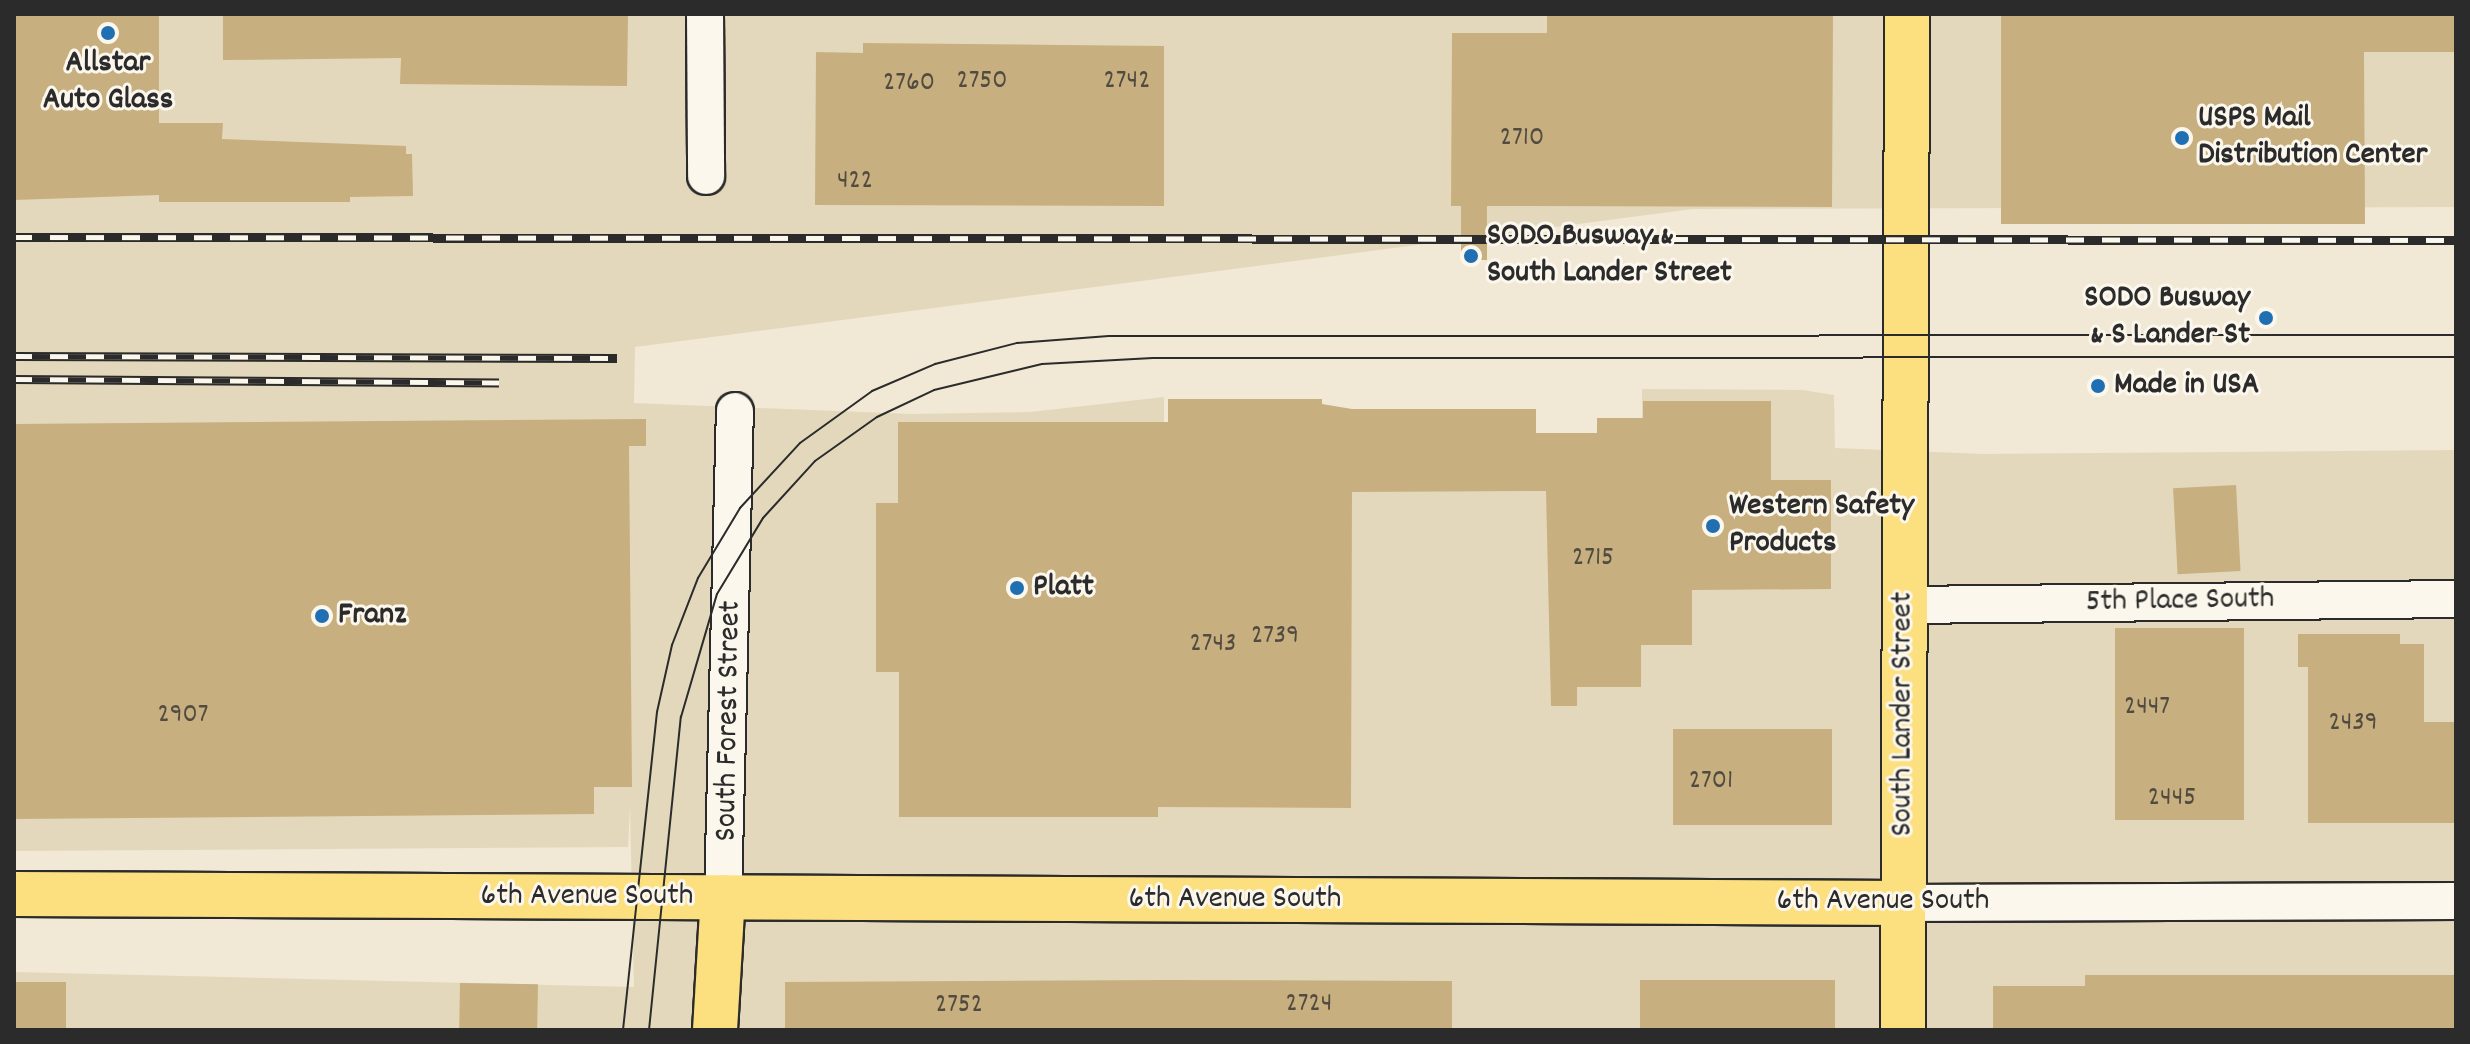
<!DOCTYPE html>
<style>
body{margin:0}
#map{position:relative;width:2470px;height:1044px;overflow:hidden;background:#f1e9d6;font-family:Dekko,sans-serif}
div>[style]{position:absolute}
.built>*{inset:0;background:#e4d8bc}
.building>*{inset:0;background:#c7af7f;transform-origin:0 0}
.roads{filter:drop-shadow(2px 0 #2b2b2b) drop-shadow(-2px 0 #2b2b2b) drop-shadow(0 2px #2b2b2b) drop-shadow(0 -2px #2b2b2b)}
.minor>*{height:36px;margin:-18px;padding:0 18px;transform-origin:18px;border-radius:18px;background:#fbf7ec}
.major>*{height:44px;margin:-22px;padding:0 22px;transform-origin:22px;border-radius:22px;background:#fce080}
.tram>*{height:2px;margin:-1px;padding:0 1px;transform-origin:1px;border-radius:1px;background:#2b2b2b}
.rail>*{height:9px;margin-top:-4.5px;transform-origin:0;background:repeating-linear-gradient(90deg,#fbf7ec 0 18px,#2b2b2b 0 36px);box-sizing:border-box;border-block:2px solid #2b2b2b}
.dots>*{width:22px;height:22px;translate:-50% -50%;box-sizing:border-box;border:4px solid #fbf7ec;border-radius:50%}
span{translate:-50% -50%;white-space:nowrap;text-align:center;line-height:1.15;-webkit-text-stroke:6px #fbf7ec;paint-order:stroke}
.number-label{font-size:28px;color:#524c40}
.number-label span{-webkit-text-stroke-width:0}
.poi-label{font-size:32px;color:#2b2b2b;font-weight:700}
.left{translate:0 -50%;text-align:left}
.right{translate:-100% -50%;text-align:right}
.street-label{font-size:32px;color:#2b2b2b}
.frame{position:absolute;inset:0;border:16px solid #2b2b2b;pointer-events:none}
</style>
<div id="map">
<div class="built">
<i style="clip-path:polygon(14px 14px,2456px 14px,2456px 207px,1693px 209px,635px 347px,634px 403px,912px 414px,1030px 412px,1164px 397px,1164px 422px,1642px 440px,1642px 389px,1803px 390px,1834px 395px,1835px 448px,1984px 454px,2456px 450px,2456px 1030px,14px 1030px,14px 972px,634px 987px,630px 807px,628px 847px,14px 851px)"></i>
</div>
<div class="building">
<i style="clip-path:polygon(14px 14px,159px 14px,159px 123px,223px 123px,222px 139px,406px 146px,406px 154px,412px 154px,413px 196px,350px 197px,350px 202px,159px 202px,159px 195px,14px 200px)"></i>
<i style="clip-path:polygon(223px 14px,628px 14px,627px 86px,400px 84px,401px 58px,223px 60px)"></i>
<i style="clip-path:polygon(1547px 14px,1833px 14px,1832px 207px,1487px 206px,1487px 260px,1461px 260px,1461px 206px,1451px 206px,1452px 33px,1547px 33px)"></i>
<i style="clip-path:polygon(2001px 14px,2456px 14px,2456px 52px,2364px 52px,2365px 224px,2001px 224px)"></i>
<i style="clip-path:polygon(863px 43px,1164px 46px,1164px 206px,815px 205px,816px 52px,863px 53px)"></i>
<i style="clip-path:polygon(1168px 399px,1322px 399px,1322px 404px,1352px 409px,1536px 409px,1536px 433px,1597px 433px,1597px 418px,1643px 418px,1643px 401px,1771px 401px,1771px 480px,1831px 480px,1831px 589px,1692px 590px,1692px 645px,1641px 645px,1641px 687px,1577px 687px,1577px 706px,1551px 706px,1546px 491px,1352px 492px,1351px 808px,1158px 807px,1158px 817px,899px 817px,899px 672px,876px 672px,876px 503px,898px 503px,898px 422px,1168px 422px)"></i>
<i style="clip-path:polygon(646px 419px,646px 446px,629px 446px,632px 787px,594px 787px,594px 814px,14px 819px,14px 424px)"></i>
<i style="left:2236px;top:485px;width:86px;height:63px;rotate:87deg"></i>
<i style="left:2115px;top:628px;width:129px;height:192px"></i>
<i style="clip-path:polygon(2298px 634px,2400px 634px,2400px 644px,2424px 644px,2424px 722px,2456px 722px,2456px 823px,2308px 823px,2308px 667px,2298px 667px)"></i>
<i style="left:1673px;top:729px;width:159px;height:96px"></i>
<i style="clip-path:polygon(2085px 975px,2456px 975px,2456px 1030px,1993px 1030px,1993px 986px,2085px 986px)"></i>
<i style="clip-path:polygon(1166px 980px,1452px 981px,1452px 1030px,785px 1030px,785px 982px)"></i>
<i style="left:1640px;top:980px;width:195px;height:50px"></i>
<i style="left:14px;top:982px;width:52px;height:48px"></i>
<i style="left:460px;top:983px;width:78px;height:47px;rotate:1deg"></i>
</div>
<div class="roads">
<div class="minor">
<i style="left:705px;top:14px;width:162px;rotate:89.6deg"></i>
<i style="left:1904px;top:605px;width:552px;rotate:-0.62deg"></i>
<i style="left:723px;top:897px;width:486px;rotate:-88.6deg"></i>
<i style="left:1903px;top:903px;width:553px;rotate:-0.21deg"></i>
</div>
<div class="major">
<i style="left:14px;top:894px;width:1889px;rotate:0.27deg"></i>
<i style="left:715px;top:1030px;width:133px;rotate:-86.6deg"></i>
<i style="left:1903px;top:1030px;width:1016px;rotate:-89.77deg"></i>
</div>
</div>
<div class="tram">
<i style="left:623px;top:1030px;width:320px;rotate:-83.9deg"></i>
<i style="left:657px;top:712px;width:69px;rotate:-77.4deg"></i>
<i style="left:672px;top:645px;width:72px;rotate:-68.8deg"></i>
<i style="left:698px;top:578px;width:82px;rotate:-59deg"></i>
<i style="left:740px;top:508px;width:88px;rotate:-47.3deg"></i>
<i style="left:800px;top:443px;width:89px;rotate:-35.8deg"></i>
<i style="left:872px;top:391px;width:69px;rotate:-23.2deg"></i>
<i style="left:935px;top:364px;width:85px;rotate:-14.4deg"></i>
<i style="left:1017px;top:343px;width:92px;rotate:-4.4deg"></i>
<i style="left:1109px;top:336px;width:1347px;rotate:-0.04deg"></i>
<i style="left:649px;top:1030px;width:315px;rotate:-84.2deg"></i>
<i style="left:681px;top:717px;width:128px;rotate:-73.7deg"></i>
<i style="left:717px;top:594px;width:89px;rotate:-58.8deg"></i>
<i style="left:763px;top:518px;width:77px;rotate:-47.6deg"></i>
<i style="left:815px;top:461px;width:76px;rotate:-35.4deg"></i>
<i style="left:877px;top:417px;width:63px;rotate:-25.3deg"></i>
<i style="left:934px;top:390px;width:111px;rotate:-13.5deg"></i>
<i style="left:1042px;top:364px;width:111px;rotate:-3.1deg"></i>
<i style="left:1153px;top:358px;width:1303px;rotate:-0.04deg"></i>
</div>
<div class="rail">
<i style="left:14px;top:237px;width:2442px;rotate:0.07deg"></i>
<i style="left:14px;top:356px;width:603px;rotate:0.19deg"></i>
<i style="left:14px;top:379px;width:485px;rotate:0.4deg"></i>
</div>
<div class="dots">
<i style="left:108px;top:33px;background:#1f6fb2"></i>
<i style="left:2182px;top:138px;background:#1f6fb2"></i>
<i style="left:1471px;top:256px;background:#1f6fb2"></i>
<i style="left:2266px;top:318px;background:#1f6fb2"></i>
<i style="left:2098px;top:386px;background:#1f6fb2"></i>
<i style="left:1713px;top:526px;background:#1f6fb2"></i>
<i style="left:1017px;top:588px;background:#1f6fb2"></i>
<i style="left:322px;top:616px;background:#1f6fb2"></i>
</div>
<div class="number-label">
<span style="left:982px;top:82px">2750</span>
<span style="left:1127px;top:82px">2742</span>
<span style="left:909px;top:84px">2760</span>
<span style="left:1522px;top:139px">2710</span>
<span style="left:855px;top:182px">422</span>
<span style="left:1593px;top:559px">2715</span>
<span style="left:1275px;top:637px">2739</span>
<span style="left:1213px;top:645px">2743</span>
<span style="left:2147px;top:708px">2447</span>
<span style="left:183px;top:716px">2907</span>
<span style="left:2353px;top:724px">2439</span>
<span style="left:1711px;top:782px">2701</span>
<span style="left:2172px;top:799px">2445</span>
<span style="left:1309px;top:1005px">2724</span>
<span style="left:959px;top:1006px">2752</span>
</div>
<div class="poi-label">
<span style="left:108px;top:83px">Allstar<br>Auto Glass</span>
<span class="left" style="left:2198px;top:138px">USPS Mail<br>Distribution Center</span>
<span class="left" style="left:1487px;top:256px">SODO Busway &amp;<br>South Lander Street</span>
<span class="right" style="left:2250px;top:318px">SODO Busway<br>&amp; S Lander St</span>
<span class="left" style="left:2114px;top:386px">Made in USA</span>
<span class="left" style="left:1729px;top:526px">Western Safety<br>Products</span>
<span class="left" style="left:1033px;top:588px">Platt</span>
<span class="left" style="left:338px;top:616px">Franz</span>
</div>
<div class="street-label">
<span style="left:2180px;top:602px;rotate:-1deg">5th Place South</span>
<span style="left:1904px;top:714px;rotate:-90deg">South Lander Street</span>
<span style="left:730px;top:721px;rotate:-89deg">South Forest Street</span>
<span style="left:587px;top:897px">6th Avenue South</span>
<span style="left:1235px;top:900px">6th Avenue South</span>
<span style="left:1883px;top:902px">6th Avenue South</span>
</div>
<div class="frame"></div>
</div>
